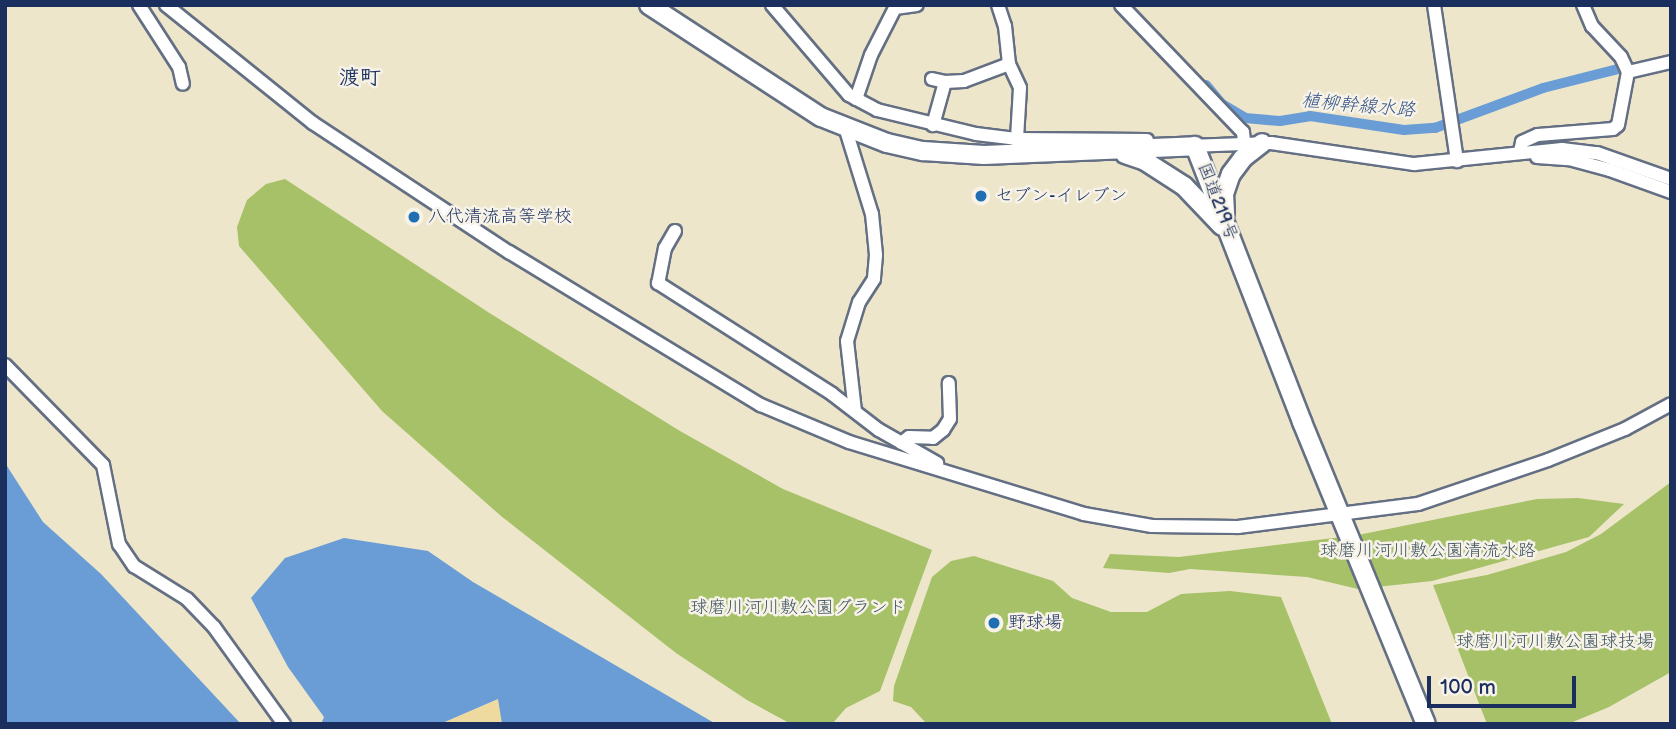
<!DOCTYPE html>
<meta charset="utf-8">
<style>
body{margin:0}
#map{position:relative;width:1676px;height:729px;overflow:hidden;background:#ede6ca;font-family:"Balsamiq Sans","Klee One",sans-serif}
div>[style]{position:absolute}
.green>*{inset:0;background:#a6c167}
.sand>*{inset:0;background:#eeda9e}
.water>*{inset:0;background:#6a9dd5}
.canal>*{height:10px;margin:-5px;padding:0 5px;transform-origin:5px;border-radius:5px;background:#6a9dd5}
.roads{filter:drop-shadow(2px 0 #646f84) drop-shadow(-2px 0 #646f84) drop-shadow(0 2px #646f84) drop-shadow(0 -2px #646f84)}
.minor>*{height:12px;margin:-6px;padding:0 6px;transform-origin:6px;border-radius:6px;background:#fff}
.highway>*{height:18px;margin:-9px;padding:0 9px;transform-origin:9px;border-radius:9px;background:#fff}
.dots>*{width:19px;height:19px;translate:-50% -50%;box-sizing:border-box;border:4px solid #f7f3e8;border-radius:50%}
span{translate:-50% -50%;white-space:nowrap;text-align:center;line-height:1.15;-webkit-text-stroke:5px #f7f3e8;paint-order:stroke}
.poi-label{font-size:18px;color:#1b2f5e}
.left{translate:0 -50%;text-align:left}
.street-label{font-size:18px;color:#1b2f5e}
.park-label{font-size:18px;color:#3e5460}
.water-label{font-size:19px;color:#375688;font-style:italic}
.quarter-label{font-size:21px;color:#1b2f5e;font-weight:700}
.frame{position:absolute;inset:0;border:7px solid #1b2f5e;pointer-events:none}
.scale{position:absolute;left:1427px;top:676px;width:149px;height:32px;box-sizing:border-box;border:4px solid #1b2f5e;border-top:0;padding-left:9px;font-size:21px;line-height:24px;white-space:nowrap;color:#1b2f5e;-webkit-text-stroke:5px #f7f3e8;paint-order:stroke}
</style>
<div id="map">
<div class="green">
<i style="clip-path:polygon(285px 179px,491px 314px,680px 431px,783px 489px,932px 550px,880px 691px,846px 708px,832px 724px,791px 724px,747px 700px,676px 653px,501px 516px,382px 411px,239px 246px,237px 227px,247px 200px,266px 184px)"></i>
<i style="clip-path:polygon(1671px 482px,1671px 672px,1609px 707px,1568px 724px,1487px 724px,1433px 585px,1487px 575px,1566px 552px,1601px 534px)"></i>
<i style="clip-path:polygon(1578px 498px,1624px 504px,1589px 537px,1432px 581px,1358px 589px,1307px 577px,1190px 569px,1169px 573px,1103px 568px,1110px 554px,1179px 557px,1358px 535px,1537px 499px)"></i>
<i style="clip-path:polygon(974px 556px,1053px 581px,1072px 598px,1111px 612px,1147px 612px,1181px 594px,1230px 591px,1281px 597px,1332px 724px,927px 724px,911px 707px,893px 701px,894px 686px,932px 577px,951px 561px)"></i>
</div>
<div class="sand">
<i style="clip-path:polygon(499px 699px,502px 724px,440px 724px)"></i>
</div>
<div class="water">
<i style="clip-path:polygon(5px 463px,43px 522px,101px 574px,241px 724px,5px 724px)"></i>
<i style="clip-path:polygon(344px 538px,428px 551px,473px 582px,716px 724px,502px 724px,498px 699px,440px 724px,321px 724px,324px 717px,288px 667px,251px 598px,285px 558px)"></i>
</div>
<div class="canal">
<i style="left:1206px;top:85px;width:25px;rotate:50deg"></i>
<i style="left:1222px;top:104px;width:27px;rotate:31deg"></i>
<i style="left:1245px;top:118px;width:35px;rotate:5deg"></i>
<i style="left:1280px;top:121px;width:30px;rotate:-9deg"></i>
<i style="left:1310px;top:116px;width:95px;rotate:8.5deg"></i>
<i style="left:1404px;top:130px;width:31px;rotate:-4deg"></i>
<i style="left:1435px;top:128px;width:115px;rotate:-20.3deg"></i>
<i style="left:1543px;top:88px;width:81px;rotate:-14.2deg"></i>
</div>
<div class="roads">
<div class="minor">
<i style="left:139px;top:5px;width:74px;rotate:57.2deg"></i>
<i style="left:179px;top:67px;width:17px;rotate:77deg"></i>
<i style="left:166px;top:5px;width:189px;rotate:38.8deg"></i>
<i style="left:313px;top:123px;width:235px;rotate:33.4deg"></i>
<i style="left:509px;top:252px;width:295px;rotate:31.3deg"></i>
<i style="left:761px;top:405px;width:95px;rotate:22.8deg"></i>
<i style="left:849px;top:442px;width:246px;rotate:17deg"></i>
<i style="left:1084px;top:514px;width:69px;rotate:10deg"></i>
<i style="left:1152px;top:526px;width:86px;rotate:0.7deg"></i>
<i style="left:1238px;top:527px;width:181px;rotate:-7.3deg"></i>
<i style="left:1418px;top:504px;width:137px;rotate:-18.7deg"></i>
<i style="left:1548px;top:460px;width:83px;rotate:-21.9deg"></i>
<i style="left:1625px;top:429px;width:52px;rotate:-28.5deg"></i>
<i style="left:772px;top:5px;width:118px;rotate:49.5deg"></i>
<i style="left:849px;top:95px;width:32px;rotate:28deg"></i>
<i style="left:877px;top:110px;width:102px;rotate:13.6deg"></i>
<i style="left:976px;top:134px;width:38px;rotate:7deg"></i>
<i style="left:1014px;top:139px;width:133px;rotate:0.4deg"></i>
<i style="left:998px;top:5px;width:22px;rotate:72deg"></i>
<i style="left:1005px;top:26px;width:38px;rotate:84deg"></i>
<i style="left:1009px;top:64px;width:26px;rotate:65deg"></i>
<i style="left:1020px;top:88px;width:51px;rotate:93.4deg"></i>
<i style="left:1121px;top:5px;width:176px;rotate:46.2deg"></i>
<i style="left:1243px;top:132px;width:10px;rotate:84deg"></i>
<i style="left:1434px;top:5px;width:158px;rotate:81.6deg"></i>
<i style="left:1583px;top:5px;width:23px;rotate:67deg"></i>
<i style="left:1592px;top:26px;width:42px;rotate:46.9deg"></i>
<i style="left:1621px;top:57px;width:17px;rotate:65deg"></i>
<i style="left:932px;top:79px;width:13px;rotate:13deg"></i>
<i style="left:945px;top:82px;width:45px;rotate:105.6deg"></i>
<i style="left:945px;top:82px;width:19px;rotate:-3deg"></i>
<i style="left:964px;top:81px;width:48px;rotate:-20.7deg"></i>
<i style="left:856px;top:99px;width:46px;rotate:-71.2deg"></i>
<i style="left:871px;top:55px;width:53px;rotate:-62.9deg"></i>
<i style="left:895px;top:8px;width:22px;rotate:-8deg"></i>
<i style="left:845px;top:127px;width:91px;rotate:72.8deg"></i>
<i style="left:872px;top:214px;width:41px;rotate:84.4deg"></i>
<i style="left:876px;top:255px;width:24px;rotate:95deg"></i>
<i style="left:874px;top:279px;width:27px;rotate:123deg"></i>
<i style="left:859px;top:302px;width:41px;rotate:107.1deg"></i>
<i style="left:847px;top:341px;width:70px;rotate:83.5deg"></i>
<i style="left:1189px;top:146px;width:82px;rotate:-2.1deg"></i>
<i style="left:1271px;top:143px;width:145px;rotate:8.4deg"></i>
<i style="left:1414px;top:164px;width:149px;rotate:-5.8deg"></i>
<i style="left:1562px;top:149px;width:35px;rotate:7deg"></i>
<i style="left:1597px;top:153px;width:78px;rotate:19.4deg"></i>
<i style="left:1520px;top:151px;width:9px;rotate:-77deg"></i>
<i style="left:1522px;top:142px;width:17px;rotate:-24deg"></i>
<i style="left:1538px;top:135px;width:75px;rotate:-4.6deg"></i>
<i style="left:1613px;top:129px;width:6px;rotate:-39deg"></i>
<i style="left:1618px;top:125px;width:54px;rotate:-79.3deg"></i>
<i style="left:1628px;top:72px;width:44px;rotate:-13.1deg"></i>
<i style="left:1537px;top:157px;width:32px;rotate:4deg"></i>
<i style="left:1569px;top:159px;width:42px;rotate:15deg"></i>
<i style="left:1610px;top:170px;width:65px;rotate:19.8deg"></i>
<i style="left:675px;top:231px;width:20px;rotate:120deg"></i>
<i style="left:665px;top:248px;width:36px;rotate:101deg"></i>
<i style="left:658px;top:283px;width:206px;rotate:32.5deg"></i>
<i style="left:832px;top:394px;width:59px;rotate:37.5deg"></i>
<i style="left:879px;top:430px;width:67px;rotate:29.6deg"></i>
<i style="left:5px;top:365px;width:140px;rotate:45.6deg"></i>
<i style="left:103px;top:465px;width:81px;rotate:78.6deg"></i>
<i style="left:119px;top:544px;width:27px;rotate:56deg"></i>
<i style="left:134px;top:566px;width:62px;rotate:31.9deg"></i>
<i style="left:187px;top:599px;width:39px;rotate:46deg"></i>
<i style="left:214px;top:627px;width:120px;rotate:54.2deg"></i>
<i style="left:901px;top:443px;width:10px;rotate:-37deg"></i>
<i style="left:909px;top:437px;width:24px;rotate:2deg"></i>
<i style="left:933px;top:438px;width:13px;rotate:-39deg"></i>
<i style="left:943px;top:430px;width:13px;rotate:-58deg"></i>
<i style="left:950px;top:419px;width:36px;rotate:-92deg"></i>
</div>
<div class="highway">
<i style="left:649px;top:5px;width:205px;rotate:33.1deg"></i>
<i style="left:821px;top:117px;width:71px;rotate:21.5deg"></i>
<i style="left:887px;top:143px;width:37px;rotate:13deg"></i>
<i style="left:923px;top:151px;width:61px;rotate:3.8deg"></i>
<i style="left:984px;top:155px;width:211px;rotate:-2.4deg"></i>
<i style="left:1195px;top:146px;width:296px;rotate:68.8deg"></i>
<i style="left:1302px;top:422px;width:326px;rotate:67.7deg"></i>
<i style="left:1125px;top:154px;width:21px;rotate:19deg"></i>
<i style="left:1145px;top:161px;width:46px;rotate:32.7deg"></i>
<i style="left:1184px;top:186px;width:55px;rotate:46.5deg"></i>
<i style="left:1225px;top:213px;width:19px;rotate:-93deg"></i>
<i style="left:1224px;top:194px;width:21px;rotate:-71deg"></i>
<i style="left:1231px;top:174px;width:20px;rotate:-53deg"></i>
<i style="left:1243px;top:158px;width:24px;rotate:-38deg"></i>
</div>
</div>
<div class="dots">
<i style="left:981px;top:196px;background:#1f6fb2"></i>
<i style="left:414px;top:217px;background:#1f6fb2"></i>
<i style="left:994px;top:623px;background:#1f6fb2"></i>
</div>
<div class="poi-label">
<span class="left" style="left:995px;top:196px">セブン-イレブン</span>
<span class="left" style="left:428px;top:217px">八代清流高等学校</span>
<span class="left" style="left:1008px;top:623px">野球場</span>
</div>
<div class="street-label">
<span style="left:1217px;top:202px;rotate:69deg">国道219号</span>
</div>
<div class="park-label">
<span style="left:1428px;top:551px">球磨川河川敷公園清流水路</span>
<span style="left:798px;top:608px">球磨川河川敷公園グランド</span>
<span style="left:1555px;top:642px">球磨川河川敷公園球技場</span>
</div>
<div class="water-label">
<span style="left:1358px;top:106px;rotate:5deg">植柳幹線水路</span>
</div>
<div class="quarter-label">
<span style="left:360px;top:78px">渡町</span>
</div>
<div class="frame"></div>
<div class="scale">100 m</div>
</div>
